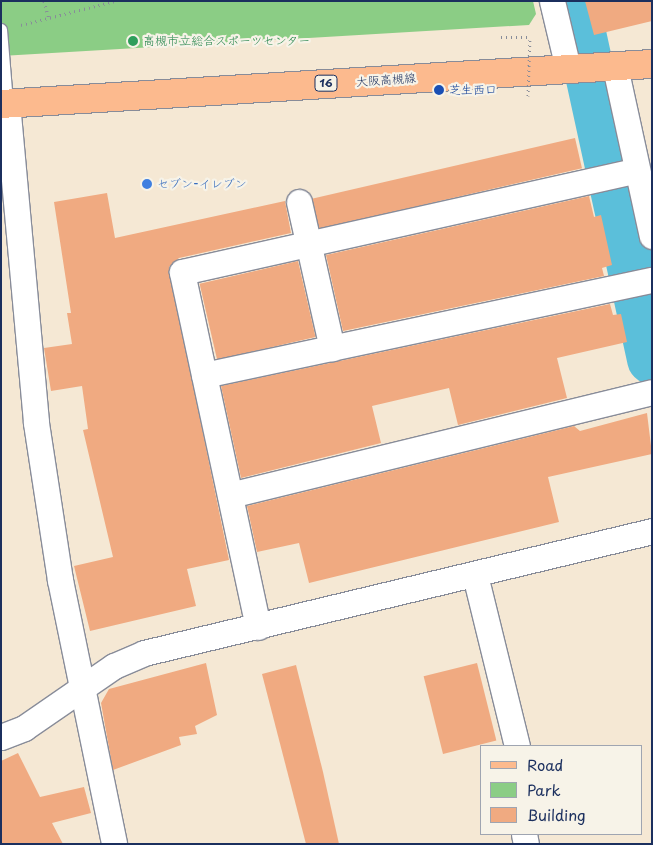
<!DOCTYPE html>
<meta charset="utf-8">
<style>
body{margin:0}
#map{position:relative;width:653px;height:845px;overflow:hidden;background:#f5e8d4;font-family:"Playpen Sans","Klee One",sans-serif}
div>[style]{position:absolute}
.green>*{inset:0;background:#8bcd85}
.river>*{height:50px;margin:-25px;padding:0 25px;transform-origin:25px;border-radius:25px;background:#5bbfda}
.building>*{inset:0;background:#f0aa81;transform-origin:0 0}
.path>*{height:3px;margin-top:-1.5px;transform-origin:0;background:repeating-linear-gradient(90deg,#888c99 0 1px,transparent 0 5px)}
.roads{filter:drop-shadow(1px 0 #888c99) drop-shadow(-1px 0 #888c99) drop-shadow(0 1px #888c99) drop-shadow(0 -1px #888c99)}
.lane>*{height:12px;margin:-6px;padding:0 6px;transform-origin:6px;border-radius:6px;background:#fff}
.street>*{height:25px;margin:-12.5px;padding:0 12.5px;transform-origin:12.5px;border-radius:12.5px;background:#fff}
.primary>*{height:28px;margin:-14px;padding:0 14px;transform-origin:14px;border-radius:14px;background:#fcba8e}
.path-bridge>*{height:3px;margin-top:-1.5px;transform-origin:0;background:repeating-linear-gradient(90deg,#888c99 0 1px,transparent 0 5px)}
.dots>*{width:14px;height:14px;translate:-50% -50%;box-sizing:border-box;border:2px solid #f7f3e8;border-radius:50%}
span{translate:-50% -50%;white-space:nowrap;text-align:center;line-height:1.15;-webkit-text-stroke:4.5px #f7f3e8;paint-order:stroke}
.shield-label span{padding:1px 4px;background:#f7f3e8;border:1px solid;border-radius:4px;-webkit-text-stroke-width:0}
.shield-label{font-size:11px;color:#1b2f5e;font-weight:700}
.leisure-label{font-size:12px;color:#27864d}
.left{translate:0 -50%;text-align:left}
.street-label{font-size:12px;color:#1b2f5e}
.transit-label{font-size:12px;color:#164399}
.shop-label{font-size:12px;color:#366cbe}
.frame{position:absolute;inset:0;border:2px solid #1b2f5e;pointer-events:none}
.legend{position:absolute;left:480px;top:745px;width:162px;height:90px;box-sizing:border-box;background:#f7f3e8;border:1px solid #9fa5b1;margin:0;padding:6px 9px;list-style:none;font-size:15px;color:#1b2f5e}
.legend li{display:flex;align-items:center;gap:10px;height:25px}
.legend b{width:25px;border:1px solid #9fa5b1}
</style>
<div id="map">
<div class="green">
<i style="clip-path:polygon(1px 1px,533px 1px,536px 14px,529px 25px,1px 56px)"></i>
</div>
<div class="river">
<i style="left:574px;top:1px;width:367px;rotate:77.7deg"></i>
</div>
<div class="building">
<i style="clip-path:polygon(585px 1px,652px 1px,652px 21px,594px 35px)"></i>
<i style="left:575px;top:138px;width:31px;height:270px;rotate:77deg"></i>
<i style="clip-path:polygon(107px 193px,115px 238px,285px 201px,291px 233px,179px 258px,169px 267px,229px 560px,187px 569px,196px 606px,90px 631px,74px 566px,113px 557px,83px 430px,88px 429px,82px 386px,51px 391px,44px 348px,72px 344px,67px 313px,71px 313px,54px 202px)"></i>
<i style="clip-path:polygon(589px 196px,594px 217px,601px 215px,612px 265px,602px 268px,604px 276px,343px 331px,326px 255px)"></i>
<i style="left:298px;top:261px;width:78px;height:101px;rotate:77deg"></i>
<i style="clip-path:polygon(610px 304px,613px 315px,621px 314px,627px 342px,557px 358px,567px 398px,458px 425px,449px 388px,372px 406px,381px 443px,241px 478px,221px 386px)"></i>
<i style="clip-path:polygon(647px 413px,652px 454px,548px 477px,559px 522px,309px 583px,299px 543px,257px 552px,247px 506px,574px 426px,580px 431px)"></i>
<i style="clip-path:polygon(206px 663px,217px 715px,195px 726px,197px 734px,179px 737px,181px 745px,113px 770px,101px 703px,109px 689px)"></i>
<i style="left:477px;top:663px;width:80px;height:55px;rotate:76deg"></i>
<i style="clip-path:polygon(296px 665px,323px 772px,339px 844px,306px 844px,262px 674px)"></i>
<i style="clip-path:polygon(18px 753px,40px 797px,84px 787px,91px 813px,52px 823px,63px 844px,1px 844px,1px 761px)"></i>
</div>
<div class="path">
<i style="left:44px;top:1px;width:18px;rotate:74deg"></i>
<i style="left:21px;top:25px;width:97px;rotate:-14.3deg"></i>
<i style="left:501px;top:37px;width:29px"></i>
</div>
<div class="roads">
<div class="lane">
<i style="left:1px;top:30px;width:73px;rotate:85.3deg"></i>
</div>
<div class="street">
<i style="left:552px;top:1px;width:69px;rotate:76.6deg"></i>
<i style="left:615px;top:67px;width:173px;rotate:77.7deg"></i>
<i style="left:7px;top:103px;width:321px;rotate:84.8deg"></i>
<i style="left:36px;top:423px;width:159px;rotate:81.3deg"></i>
<i style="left:60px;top:580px;width:269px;rotate:78.4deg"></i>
<i style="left:299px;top:202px;width:150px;rotate:77.3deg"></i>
<i style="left:204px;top:375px;width:458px;rotate:-12deg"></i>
<i style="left:230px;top:495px;width:434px;rotate:-13.7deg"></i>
<i style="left:475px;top:575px;width:176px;rotate:76.2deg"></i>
<i style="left:258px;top:627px;width:363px;rotate:-102.1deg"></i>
<i style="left:182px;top:272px;width:466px;rotate:-12.6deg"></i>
<i style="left:1px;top:737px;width:25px;rotate:-21deg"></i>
<i style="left:24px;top:728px;width:109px;rotate:-34.6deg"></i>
<i style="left:114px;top:666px;width:33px;rotate:-23deg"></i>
<i style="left:144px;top:653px;width:522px;rotate:-13.5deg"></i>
<i style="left:524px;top:834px;width:10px;rotate:79deg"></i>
</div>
<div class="primary">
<i style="left:1px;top:104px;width:652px;rotate:-3.52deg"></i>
</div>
</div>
<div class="path-bridge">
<i style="left:528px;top:96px;width:59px;rotate:-88.1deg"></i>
</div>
<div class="dots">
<i style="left:133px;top:41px;background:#2e9e5b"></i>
<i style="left:439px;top:90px;background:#1a4fb4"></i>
<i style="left:147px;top:184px;background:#3f7fe0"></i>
</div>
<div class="shield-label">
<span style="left:326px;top:83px">16</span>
</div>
<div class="leisure-label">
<span class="left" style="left:143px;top:41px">高槻市立総合スポーツセンター</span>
</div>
<div class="street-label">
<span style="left:386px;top:80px;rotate:-4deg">大阪高槻線</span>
</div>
<div class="transit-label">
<span class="left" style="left:449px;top:90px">芝生西口</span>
</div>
<div class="shop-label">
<span class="left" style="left:157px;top:184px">セブン-イレブン</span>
</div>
<div class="frame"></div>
<ul class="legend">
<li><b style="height:6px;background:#fcba8e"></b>Road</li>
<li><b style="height:14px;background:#8bcd85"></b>Park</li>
<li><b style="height:14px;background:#f0aa81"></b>Building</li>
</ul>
</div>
